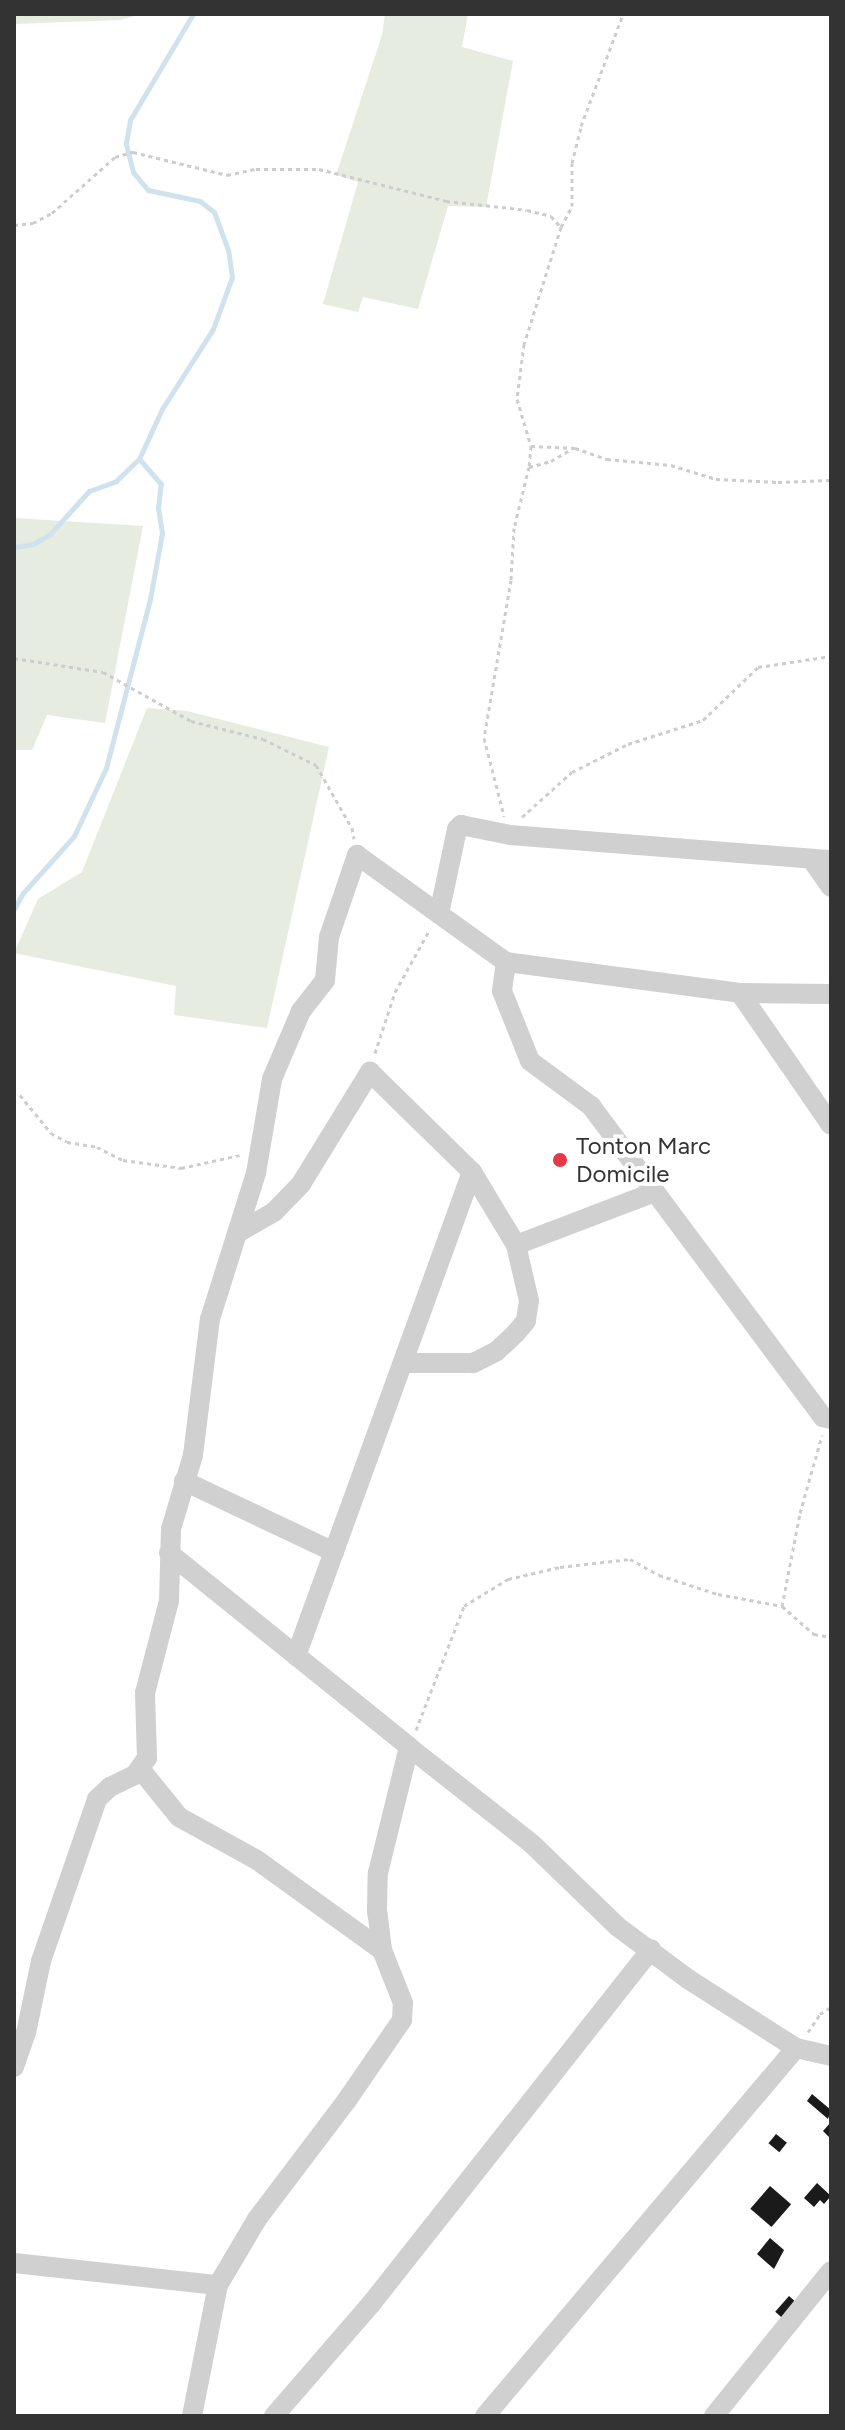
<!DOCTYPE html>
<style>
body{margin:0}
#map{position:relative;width:845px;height:2430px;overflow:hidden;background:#fff;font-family:Figtree,sans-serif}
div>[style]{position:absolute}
.green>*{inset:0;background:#e6ecdf}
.stream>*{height:5px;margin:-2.5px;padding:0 2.5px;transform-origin:2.5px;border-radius:2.5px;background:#cfe2ee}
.building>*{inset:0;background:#1a1a1a;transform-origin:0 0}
.path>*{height:3px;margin-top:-1.5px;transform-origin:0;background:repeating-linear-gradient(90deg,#cdcdcd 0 4px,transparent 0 8px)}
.street>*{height:20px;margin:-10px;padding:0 10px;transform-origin:10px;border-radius:10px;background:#d0d0d0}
.dots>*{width:22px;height:22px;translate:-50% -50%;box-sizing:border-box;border:4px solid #fff;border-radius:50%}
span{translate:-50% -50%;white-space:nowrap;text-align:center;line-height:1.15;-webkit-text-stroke:8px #fff;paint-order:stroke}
.poi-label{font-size:24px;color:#333}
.left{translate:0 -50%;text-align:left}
.frame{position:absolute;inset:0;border:16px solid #333;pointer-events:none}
</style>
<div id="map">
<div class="green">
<i style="clip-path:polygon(14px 14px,142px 14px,120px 20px,14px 24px)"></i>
<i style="clip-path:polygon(385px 14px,468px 14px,462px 47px,513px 61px,486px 207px,448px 206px,418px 309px,363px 297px,358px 312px,323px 304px,358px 182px,336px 175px,382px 35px)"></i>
<i style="clip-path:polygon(14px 518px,143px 526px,105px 723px,47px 715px,32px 750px,14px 750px)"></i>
<i style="clip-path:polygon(147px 708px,187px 711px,329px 747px,267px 1028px,174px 1015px,176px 986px,14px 953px,38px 899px,82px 872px)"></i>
</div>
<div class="stream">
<i style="left:14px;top:547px;width:19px;rotate:-9deg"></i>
<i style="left:33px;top:544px;width:20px;rotate:-30deg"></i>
<i style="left:50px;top:534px;width:58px;rotate:-47.8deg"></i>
<i style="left:89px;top:491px;width:29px;rotate:-20deg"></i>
<i style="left:116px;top:481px;width:32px;rotate:-44deg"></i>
<i style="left:139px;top:459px;width:55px;rotate:-65.3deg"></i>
<i style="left:162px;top:409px;width:95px;rotate:-57.5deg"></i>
<i style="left:213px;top:329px;width:55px;rotate:-69.9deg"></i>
<i style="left:232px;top:277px;width:27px;rotate:-98deg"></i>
<i style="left:228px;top:250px;width:40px;rotate:-110.2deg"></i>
<i style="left:214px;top:212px;width:18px;rotate:-142deg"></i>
<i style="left:200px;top:201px;width:53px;rotate:-168.1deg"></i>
<i style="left:148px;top:190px;width:23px;rotate:-130deg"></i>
<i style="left:133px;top:172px;width:30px;rotate:-104deg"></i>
<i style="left:126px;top:143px;width:23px;rotate:-80deg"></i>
<i style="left:130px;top:120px;width:123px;rotate:-59.3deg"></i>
<i style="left:14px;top:909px;width:18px;rotate:-61deg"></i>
<i style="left:23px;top:893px;width:76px;rotate:-48.2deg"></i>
<i style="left:74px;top:836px;width:75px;rotate:-64.8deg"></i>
<i style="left:106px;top:768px;width:175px;rotate:-75.4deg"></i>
<i style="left:150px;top:599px;width:67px;rotate:-79.7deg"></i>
<i style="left:162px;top:533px;width:26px;rotate:-99deg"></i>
<i style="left:158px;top:507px;width:23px;rotate:-83deg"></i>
<i style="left:161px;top:484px;width:33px;rotate:-131deg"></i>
</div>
<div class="building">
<i style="clip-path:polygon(812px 2094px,831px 2110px,828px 2119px,807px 2101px)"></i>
<i style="clip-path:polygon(831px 2122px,831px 2139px,823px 2131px)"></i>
<i style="left:776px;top:2134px;width:14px;height:12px;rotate:39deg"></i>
<i style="clip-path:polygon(817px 2183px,831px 2196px,824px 2204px,820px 2200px,814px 2207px,804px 2198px)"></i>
<i style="left:770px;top:2186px;width:28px;height:30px;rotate:41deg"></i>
<i style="clip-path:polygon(770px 2238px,784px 2250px,774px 2269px,757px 2254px)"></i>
<i style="left:789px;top:2296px;width:9px;height:21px;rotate:41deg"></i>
</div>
<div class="path">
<i style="left:14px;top:225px;width:19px;rotate:-6deg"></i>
<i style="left:33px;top:223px;width:21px;rotate:-28deg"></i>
<i style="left:52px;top:213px;width:84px;rotate:-41.6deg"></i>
<i style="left:115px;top:157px;width:19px;rotate:-16deg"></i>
<i style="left:133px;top:152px;width:97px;rotate:13.7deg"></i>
<i style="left:227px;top:175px;width:30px;rotate:-12deg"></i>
<i style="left:256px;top:169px;width:63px"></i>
<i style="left:319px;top:169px;width:131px;rotate:14.1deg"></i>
<i style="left:446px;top:201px;width:81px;rotate:6.3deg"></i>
<i style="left:527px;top:210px;width:25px;rotate:14deg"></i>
<i style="left:551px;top:216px;width:15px;rotate:48deg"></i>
<i style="left:561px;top:227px;width:123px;rotate:107.5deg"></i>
<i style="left:524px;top:344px;width:55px;rotate:97.3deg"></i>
<i style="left:517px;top:399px;width:49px;rotate:73.4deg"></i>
<i style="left:531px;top:446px;width:21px;rotate:95deg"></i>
<i style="left:529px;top:467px;width:63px;rotate:103.8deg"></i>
<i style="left:514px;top:528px;width:52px;rotate:93.3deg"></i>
<i style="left:511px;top:580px;width:160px;rotate:99.7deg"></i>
<i style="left:484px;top:738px;width:81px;rotate:75.6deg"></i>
<i style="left:561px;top:227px;width:24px;rotate:-62deg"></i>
<i style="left:572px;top:206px;width:43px;rotate:-90deg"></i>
<i style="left:572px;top:163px;width:38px;rotate:-76deg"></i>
<i style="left:581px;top:126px;width:120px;rotate:-69.4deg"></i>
<i style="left:531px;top:446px;width:44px;rotate:2.6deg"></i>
<i style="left:575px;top:448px;width:34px;rotate:19deg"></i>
<i style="left:607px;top:459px;width:64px;rotate:5.4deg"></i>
<i style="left:671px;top:465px;width:47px;rotate:17.3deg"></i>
<i style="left:716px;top:479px;width:62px;rotate:2.8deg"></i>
<i style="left:778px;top:482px;width:53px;rotate:-2.2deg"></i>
<i style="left:529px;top:467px;width:23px;rotate:-15deg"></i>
<i style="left:551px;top:461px;width:24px;rotate:-30deg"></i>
<i style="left:14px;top:658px;width:90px;rotate:8.9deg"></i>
<i style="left:103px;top:672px;width:101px;rotate:29.1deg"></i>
<i style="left:191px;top:721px;width:74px;rotate:14deg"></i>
<i style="left:263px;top:739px;width:59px;rotate:26.1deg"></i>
<i style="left:316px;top:765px;width:73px;rotate:60.3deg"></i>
<i style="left:352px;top:828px;width:11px;rotate:80deg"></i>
<i style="left:522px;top:817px;width:67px;rotate:-42deg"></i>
<i style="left:572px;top:772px;width:63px;rotate:-26.6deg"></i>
<i style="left:628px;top:744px;width:79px;rotate:-17.7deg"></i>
<i style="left:703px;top:720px;width:76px;rotate:-43.9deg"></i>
<i style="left:758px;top:667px;width:74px;rotate:-8.6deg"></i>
<i style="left:375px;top:1053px;width:64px;rotate:-71.8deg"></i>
<i style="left:395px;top:992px;width:72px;rotate:-60.9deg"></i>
<i style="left:20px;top:1095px;width:49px;rotate:50.8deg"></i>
<i style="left:51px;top:1133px;width:18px;rotate:29deg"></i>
<i style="left:67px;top:1142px;width:30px;rotate:9deg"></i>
<i style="left:97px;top:1147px;width:29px;rotate:27deg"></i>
<i style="left:123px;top:1160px;width:59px;rotate:7.9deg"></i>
<i style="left:181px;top:1168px;width:60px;rotate:-12.4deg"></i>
<i style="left:782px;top:1606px;width:95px;rotate:-79deg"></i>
<i style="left:800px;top:1513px;width:81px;rotate:-74.2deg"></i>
<i style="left:416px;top:1730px;width:133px;rotate:-68.8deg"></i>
<i style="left:464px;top:1606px;width:52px;rotate:-31.5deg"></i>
<i style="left:508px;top:1579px;width:53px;rotate:-13deg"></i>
<i style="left:560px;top:1567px;width:70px;rotate:-6.5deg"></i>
<i style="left:630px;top:1559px;width:33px;rotate:29deg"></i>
<i style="left:659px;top:1575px;width:62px;rotate:17.9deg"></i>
<i style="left:718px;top:1594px;width:65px;rotate:10.6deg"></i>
<i style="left:782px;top:1606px;width:43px;rotate:41.2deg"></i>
<i style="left:814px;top:1634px;width:17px;rotate:10deg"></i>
<i style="left:808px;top:2032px;width:22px;rotate:-56deg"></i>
<i style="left:820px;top:2014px;width:13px;rotate:-32deg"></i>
</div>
<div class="street">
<i style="left:812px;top:860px;width:33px;rotate:55deg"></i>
<i style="left:439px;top:914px;width:87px;rotate:-78deg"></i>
<i style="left:457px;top:829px;width:6px;rotate:-45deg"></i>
<i style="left:461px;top:825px;width:50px;rotate:11.5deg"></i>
<i style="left:510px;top:835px;width:322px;rotate:4.5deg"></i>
<i style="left:506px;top:962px;width:236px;rotate:7.5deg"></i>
<i style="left:740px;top:993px;width:91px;rotate:0.6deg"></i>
<i style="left:740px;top:993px;width:160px;rotate:55.4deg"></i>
<i style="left:239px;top:1232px;width:40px;rotate:-29.7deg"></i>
<i style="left:274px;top:1212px;width:39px;rotate:-46deg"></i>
<i style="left:301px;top:1184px;width:132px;rotate:-58.4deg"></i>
<i style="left:370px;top:1072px;width:143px;rotate:44.4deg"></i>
<i style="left:472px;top:1172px;width:85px;rotate:58.9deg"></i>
<i style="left:516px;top:1245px;width:57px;rotate:76.9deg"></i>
<i style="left:529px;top:1301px;width:20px;rotate:99deg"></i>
<i style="left:526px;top:1321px;width:16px;rotate:130deg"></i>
<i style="left:516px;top:1333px;width:26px;rotate:137deg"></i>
<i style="left:497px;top:1351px;width:27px;rotate:153deg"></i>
<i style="left:473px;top:1363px;width:69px;rotate:180deg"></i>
<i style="left:516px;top:1245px;width:149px;rotate:-20.9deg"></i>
<i style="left:184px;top:1481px;width:166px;rotate:25.3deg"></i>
<i style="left:169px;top:1553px;width:309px;rotate:38.9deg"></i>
<i style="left:296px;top:1656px;width:515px;rotate:-70.02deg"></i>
<i style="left:141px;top:1770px;width:60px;rotate:51deg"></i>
<i style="left:179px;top:1817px;width:89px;rotate:28.9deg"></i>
<i style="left:257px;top:1860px;width:154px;rotate:35.8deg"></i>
<i style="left:14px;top:2067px;width:36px;rotate:-71deg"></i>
<i style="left:26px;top:2033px;width:74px;rotate:-78.2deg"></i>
<i style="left:41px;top:1961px;width:171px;rotate:-70.9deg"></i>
<i style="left:97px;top:1799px;width:18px;rotate:-43deg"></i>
<i style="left:110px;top:1787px;width:28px;rotate:-26deg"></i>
<i style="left:135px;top:1775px;width:21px;rotate:-55deg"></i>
<i style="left:147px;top:1758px;width:65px;rotate:-91.8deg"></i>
<i style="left:145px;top:1693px;width:95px;rotate:-75.4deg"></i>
<i style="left:169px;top:1601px;width:72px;rotate:-88.4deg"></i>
<i style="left:171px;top:1529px;width:77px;rotate:-73.4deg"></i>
<i style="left:193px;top:1455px;width:137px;rotate:-82.9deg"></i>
<i style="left:210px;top:1319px;width:153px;rotate:-72.5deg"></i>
<i style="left:256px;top:1173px;width:95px;rotate:-80.3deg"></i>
<i style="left:272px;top:1079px;width:74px;rotate:-66.9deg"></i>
<i style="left:301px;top:1011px;width:39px;rotate:-52deg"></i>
<i style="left:325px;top:980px;width:43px;rotate:-84.7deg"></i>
<i style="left:329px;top:937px;width:87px;rotate:-71.1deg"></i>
<i style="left:357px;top:855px;width:183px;rotate:35.7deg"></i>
<i style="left:506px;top:962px;width:29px;rotate:98deg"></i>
<i style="left:502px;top:991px;width:75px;rotate:68.2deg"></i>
<i style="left:530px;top:1061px;width:76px;rotate:36.4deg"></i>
<i style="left:591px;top:1106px;width:388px;rotate:53.3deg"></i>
<i style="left:823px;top:1417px;width:8px;rotate:14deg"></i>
<i style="left:14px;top:2263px;width:205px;rotate:6.2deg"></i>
<i style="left:192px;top:2416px;width:134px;rotate:-78.8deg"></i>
<i style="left:218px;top:2285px;width:77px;rotate:-59.4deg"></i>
<i style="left:257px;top:2219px;width:149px;rotate:-52.9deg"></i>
<i style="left:347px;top:2100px;width:97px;rotate:-55.5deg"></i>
<i style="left:402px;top:2020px;width:17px;rotate:-87deg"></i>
<i style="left:403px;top:2003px;width:57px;rotate:-111.6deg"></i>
<i style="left:382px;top:1950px;width:38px;rotate:-97deg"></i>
<i style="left:377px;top:1912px;width:39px;rotate:-89deg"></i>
<i style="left:378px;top:1873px;width:130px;rotate:-76.2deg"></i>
<i style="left:409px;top:1747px;width:155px;rotate:38.2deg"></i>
<i style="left:531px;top:1843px;width:121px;rotate:44deg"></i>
<i style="left:618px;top:1927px;width:87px;rotate:36.6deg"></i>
<i style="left:688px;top:1979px;width:128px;rotate:32.6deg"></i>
<i style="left:274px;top:2416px;width:148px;rotate:-49.1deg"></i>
<i style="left:371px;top:2304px;width:452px;rotate:-51.7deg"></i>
<i style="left:485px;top:2416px;width:482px;rotate:-49.8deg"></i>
<i style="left:796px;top:2048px;width:36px;rotate:13deg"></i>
<i style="left:714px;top:2416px;width:186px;rotate:-51.1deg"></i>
</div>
<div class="dots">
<i style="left:560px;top:1160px;background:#e63946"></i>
</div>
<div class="poi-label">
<span class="left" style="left:576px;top:1160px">Tonton Marc<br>Domicile</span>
</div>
<div class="frame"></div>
</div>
